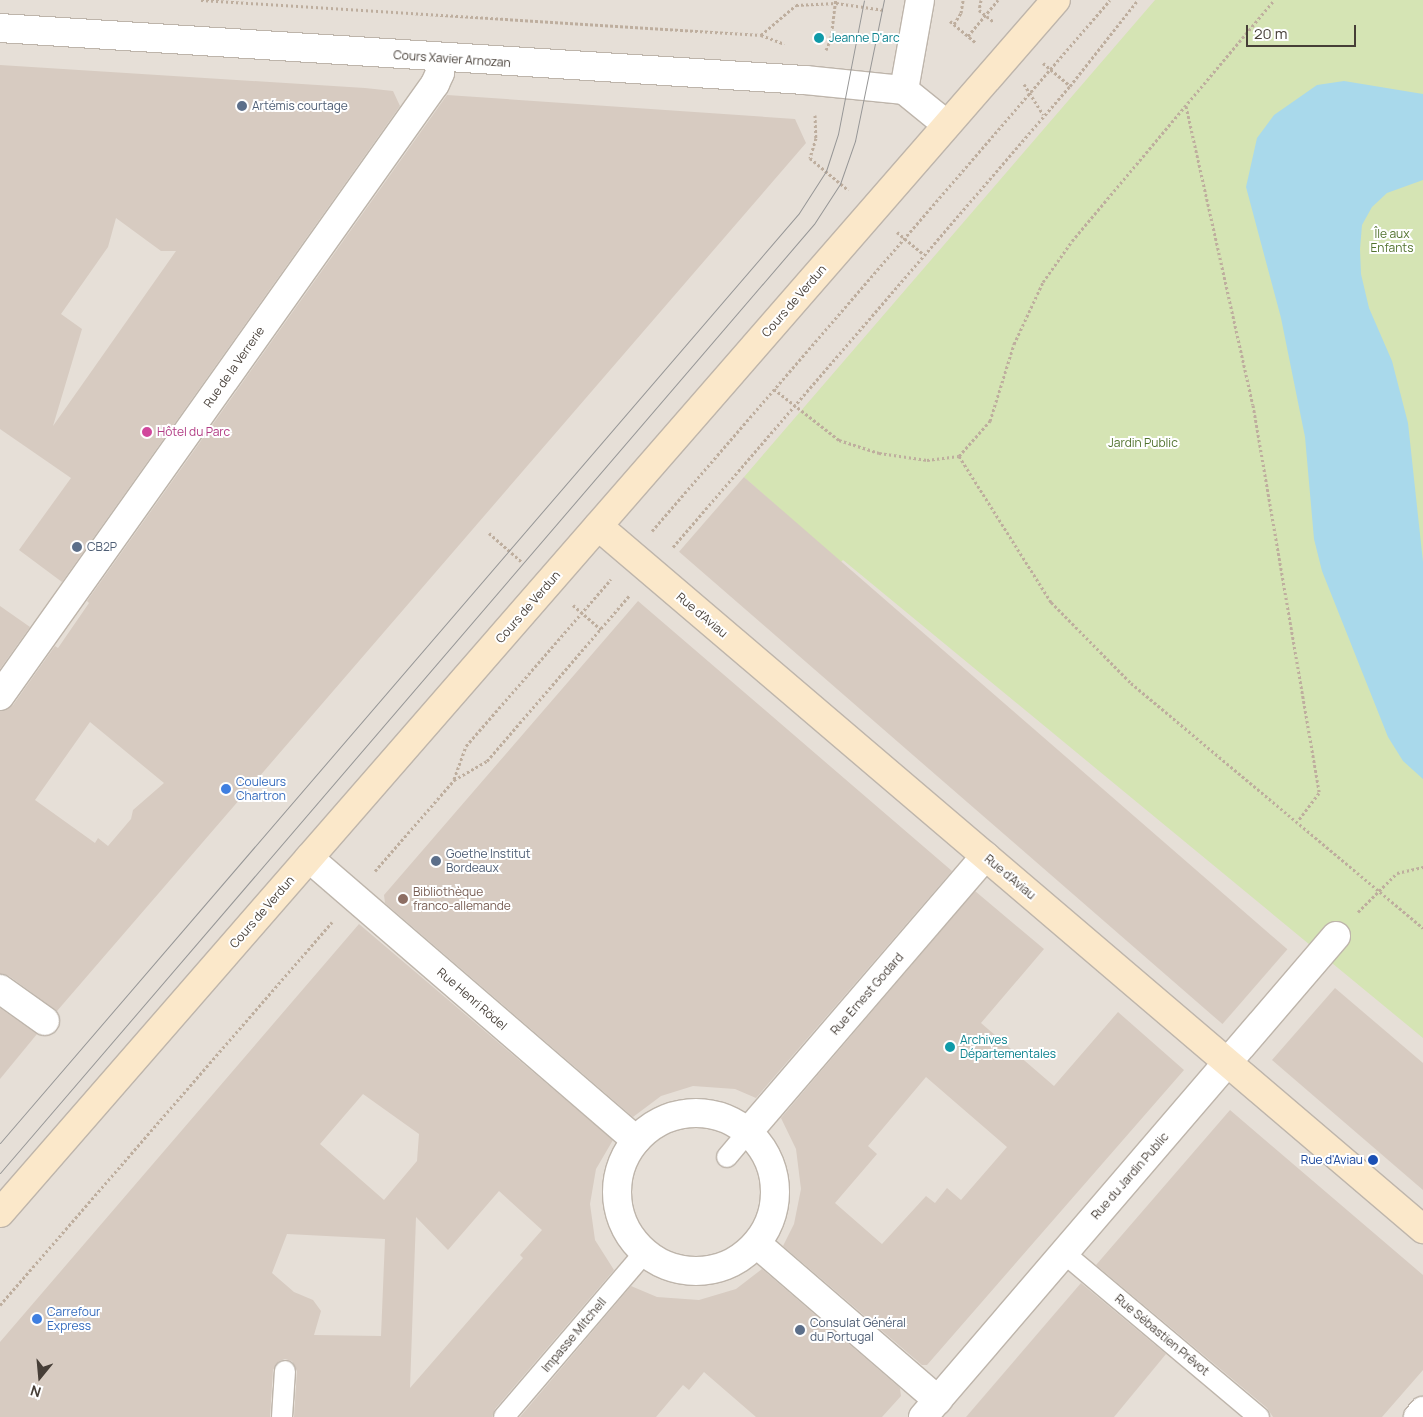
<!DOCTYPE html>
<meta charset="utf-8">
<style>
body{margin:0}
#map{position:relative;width:1423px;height:1417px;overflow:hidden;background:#f3eee8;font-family:Manrope,sans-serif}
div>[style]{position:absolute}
.residential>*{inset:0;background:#e6dfd7;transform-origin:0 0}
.green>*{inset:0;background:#d5e4b4}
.water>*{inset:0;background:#a9d9eb}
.building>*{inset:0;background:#d7cbc1;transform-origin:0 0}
.path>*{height:3px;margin-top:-1.5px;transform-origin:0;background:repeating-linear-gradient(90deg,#beae9e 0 2.5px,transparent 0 5px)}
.roads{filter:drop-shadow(1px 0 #beb5ab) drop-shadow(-1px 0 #beb5ab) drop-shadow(0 1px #beb5ab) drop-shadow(0 -1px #beb5ab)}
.lane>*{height:20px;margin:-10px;padding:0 10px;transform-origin:10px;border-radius:10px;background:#fff}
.street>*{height:28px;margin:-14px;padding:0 14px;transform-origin:14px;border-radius:14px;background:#fff}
.street>.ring{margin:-14px;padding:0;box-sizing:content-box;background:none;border:28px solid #fff;border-radius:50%}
.secondary>*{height:28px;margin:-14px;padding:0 14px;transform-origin:14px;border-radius:14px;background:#fbe8ca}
.tram>*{height:1px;margin:-0.5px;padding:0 0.5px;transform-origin:0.5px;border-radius:0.5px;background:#969696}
.dots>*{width:14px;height:14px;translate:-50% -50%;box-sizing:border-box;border:2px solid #fff;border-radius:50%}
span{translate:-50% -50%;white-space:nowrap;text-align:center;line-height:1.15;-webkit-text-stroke:4px #fff;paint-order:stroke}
.culture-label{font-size:12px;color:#0d838f}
.left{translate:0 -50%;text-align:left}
.street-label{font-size:12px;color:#463e37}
.service-label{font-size:12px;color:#4e5e75}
.park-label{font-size:12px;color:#52732f}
.hotel-label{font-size:12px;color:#b23c85}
.shop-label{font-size:12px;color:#366cbe}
.education-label{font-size:12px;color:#785e54}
.transit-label{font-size:12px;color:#164399}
.right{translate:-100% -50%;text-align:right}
.north{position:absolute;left:15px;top:1352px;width:50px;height:50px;-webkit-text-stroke:4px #fff;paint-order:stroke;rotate:197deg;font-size:14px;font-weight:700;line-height:20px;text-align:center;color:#463e37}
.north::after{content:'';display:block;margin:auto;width:18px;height:22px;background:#463e37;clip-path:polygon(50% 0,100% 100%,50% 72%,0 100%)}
.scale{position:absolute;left:1246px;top:25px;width:110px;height:22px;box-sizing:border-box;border:2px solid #463e37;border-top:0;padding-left:6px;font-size:15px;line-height:18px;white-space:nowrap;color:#463e37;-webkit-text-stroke:4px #fff;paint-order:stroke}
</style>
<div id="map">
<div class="residential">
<i style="left:0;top:0;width:1423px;height:1417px"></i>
</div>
<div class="green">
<i style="clip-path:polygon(1155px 0,1423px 0,1423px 1038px,843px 560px,840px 563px,744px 477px)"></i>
</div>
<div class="water">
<i style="clip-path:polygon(1344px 81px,1423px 94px,1423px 180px,1387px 193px,1372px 207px,1362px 225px,1360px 249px,1361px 274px,1369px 308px,1392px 361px,1408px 423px,1423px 562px,1423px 779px,1403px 761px,1388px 737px,1322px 571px,1314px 539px,1305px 437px,1281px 318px,1246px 187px,1257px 138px,1274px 115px,1317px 85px)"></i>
</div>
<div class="building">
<i style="clip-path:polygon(evenodd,0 65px,365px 88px,393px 91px,400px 106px,62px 582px,19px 550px,71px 478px,0 429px,0 65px,116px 218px,161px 251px,176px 251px,53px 426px,82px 329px,61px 314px,108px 247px,116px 218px)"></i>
<i style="clip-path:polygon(evenodd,447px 95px,795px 119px,806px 143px,57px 1011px,9px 976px,0 974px,0 711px,13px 705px,55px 646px,58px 648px,89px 603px,87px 601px,447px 95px,90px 722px,164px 783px,133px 810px,131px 819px,108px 846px,98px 838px,95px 843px,35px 800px,90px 722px)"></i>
<i style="left:744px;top:477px;width:720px;height:99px;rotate:41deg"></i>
<i style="clip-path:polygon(638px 601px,952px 871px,756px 1098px,735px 1089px,693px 1086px,661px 1096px,633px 1117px,385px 903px,384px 895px)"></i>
<i style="clip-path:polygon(0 606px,30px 627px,0 669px)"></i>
<i style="clip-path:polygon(evenodd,975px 891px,1044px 949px,981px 1023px,1054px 1086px,1118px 1012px,1184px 1070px,927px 1365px,922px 1365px,783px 1246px,794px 1224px,801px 1189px,796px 1149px,781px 1118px,975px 891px,926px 1077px,1007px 1147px,961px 1200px,947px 1188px,935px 1203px,926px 1196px,882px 1244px,835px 1203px,877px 1154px,868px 1146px,926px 1077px)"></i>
<i style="clip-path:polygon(evenodd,359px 924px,613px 1140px,596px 1169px,590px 1204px,595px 1240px,614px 1270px,495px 1409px,492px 1417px,294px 1417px,297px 1371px,292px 1361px,285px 1359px,279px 1361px,273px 1370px,270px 1417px,0 1417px,0 1342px,359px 924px,363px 1094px,419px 1134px,417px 1161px,384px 1200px,320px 1144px,363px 1094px,359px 924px,499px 1191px,542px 1230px,520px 1255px,523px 1258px,410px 1388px,416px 1217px,448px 1250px,499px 1191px,359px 924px,287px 1234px,385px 1239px,381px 1336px,314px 1335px,321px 1311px,313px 1300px,294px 1292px,272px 1273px,287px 1234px)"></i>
<i style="clip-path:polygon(1335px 988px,1423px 1063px,1423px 1190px,1272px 1060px)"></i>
<i style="clip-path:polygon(0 1008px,37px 1034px,0 1079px)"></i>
<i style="clip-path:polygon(1230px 1110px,1423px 1275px,1423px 1370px,1382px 1417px,1273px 1417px,1267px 1408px,1096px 1265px)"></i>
<i style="clip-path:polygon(762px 1269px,900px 1388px,901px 1396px,882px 1417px,756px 1417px,704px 1372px,689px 1390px,683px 1385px,656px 1417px,520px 1417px,631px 1286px,657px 1297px,699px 1300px,736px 1289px)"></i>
<i style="clip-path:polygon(1081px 1283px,1166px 1354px,1114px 1417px,966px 1417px)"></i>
</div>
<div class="path">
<i style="left:201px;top:0;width:561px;rotate:3.58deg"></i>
<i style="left:761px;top:35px;width:46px;rotate:-40.6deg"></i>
<i style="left:796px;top:5px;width:40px;rotate:-2.9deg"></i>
<i style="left:836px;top:3px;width:49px;rotate:8.1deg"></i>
<i style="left:981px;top:0;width:10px;rotate:101deg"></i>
<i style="left:979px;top:10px;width:19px;rotate:39deg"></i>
<i style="left:950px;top:21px;width:34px;rotate:40deg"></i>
<i style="left:954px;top:24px;width:13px;rotate:-58deg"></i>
<i style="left:961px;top:13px;width:13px;rotate:-81deg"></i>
<i style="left:761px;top:35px;width:25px;rotate:21deg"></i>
<i style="left:968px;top:36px;width:47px;rotate:-50.2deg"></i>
<i style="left:826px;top:50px;width:13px;rotate:-67deg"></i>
<i style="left:831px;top:38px;width:38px;rotate:-83deg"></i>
<i style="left:1043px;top:63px;width:35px;rotate:40deg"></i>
<i style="left:1024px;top:84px;width:36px;rotate:58deg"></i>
<i style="left:1186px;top:106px;width:306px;rotate:77.4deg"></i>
<i style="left:1253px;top:405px;width:394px;rotate:80.3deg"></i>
<i style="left:1319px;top:793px;width:35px;rotate:127deg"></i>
<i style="left:815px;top:115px;width:23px;rotate:88deg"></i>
<i style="left:816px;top:138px;width:21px;rotate:107deg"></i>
<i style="left:810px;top:158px;width:50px;rotate:40.1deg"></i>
<i style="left:897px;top:232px;width:34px;rotate:40deg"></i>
<i style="left:774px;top:389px;width:83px;rotate:38.1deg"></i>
<i style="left:839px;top:440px;width:42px;rotate:18deg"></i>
<i style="left:879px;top:453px;width:49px;rotate:8.3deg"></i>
<i style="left:927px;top:460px;width:32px;rotate:-7deg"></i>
<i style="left:959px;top:456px;width:173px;rotate:57.8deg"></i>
<i style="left:1051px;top:602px;width:114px;rotate:45.4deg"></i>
<i style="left:1131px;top:683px;width:381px;rotate:40deg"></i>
<i style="left:959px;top:456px;width:47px;rotate:-48.5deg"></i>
<i style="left:990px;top:421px;width:81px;rotate:-72.7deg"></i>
<i style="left:1014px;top:344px;width:68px;rotate:-64.9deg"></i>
<i style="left:1043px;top:282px;width:50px;rotate:-54.7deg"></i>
<i style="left:1072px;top:241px;width:314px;rotate:-50deg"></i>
<i style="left:652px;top:531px;width:701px;rotate:-49.22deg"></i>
<i style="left:489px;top:533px;width:44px;rotate:41.3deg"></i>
<i style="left:673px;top:547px;width:608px;rotate:-49.27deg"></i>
<i style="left:1070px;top:86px;width:110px;rotate:-51.7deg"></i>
<i style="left:573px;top:605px;width:37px;rotate:41deg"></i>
<i style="left:454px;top:779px;width:35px;rotate:-70deg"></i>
<i style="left:466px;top:746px;width:221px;rotate:-49deg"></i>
<i style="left:375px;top:871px;width:121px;rotate:-49deg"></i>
<i style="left:454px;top:780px;width:38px;rotate:-30deg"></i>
<i style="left:487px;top:761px;width:218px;rotate:-49.3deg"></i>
<i style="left:1358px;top:912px;width:55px;rotate:-45deg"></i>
<i style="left:1397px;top:873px;width:27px;rotate:-13deg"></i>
<i style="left:0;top:1305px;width:507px;rotate:-49.08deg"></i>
</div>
<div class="roads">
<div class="lane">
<i style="left:727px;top:1157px;width:33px;rotate:-50deg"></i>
<i style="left:1064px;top:1253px;width:255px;rotate:40.1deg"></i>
<i style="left:282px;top:1417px;width:46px;rotate:-86.3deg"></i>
<i style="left:504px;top:1417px;width:216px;rotate:-49.5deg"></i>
</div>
<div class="street">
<i style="left:0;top:28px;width:807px;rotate:3.7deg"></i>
<i style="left:805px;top:80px;width:100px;rotate:5.8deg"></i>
<i style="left:904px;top:90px;width:91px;rotate:-79.9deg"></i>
<i style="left:904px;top:90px;width:55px;rotate:39.1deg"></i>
<i style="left:0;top:696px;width:751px;rotate:-54.6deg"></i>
<i style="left:435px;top:84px;width:12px;rotate:-66deg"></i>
<i style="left:440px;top:73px;width:15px;rotate:-90deg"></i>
<i style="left:309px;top:858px;width:432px;rotate:40.8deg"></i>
<i style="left:0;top:989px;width:55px;rotate:35.4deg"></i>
<i class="ring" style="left:617px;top:1113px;width:130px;height:130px"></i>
<i style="left:748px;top:1132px;width:364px;rotate:-49.3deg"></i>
<i style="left:757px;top:1244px;width:239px;rotate:40.8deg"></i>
<i style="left:923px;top:1417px;width:634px;rotate:-49.35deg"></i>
<i style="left:1418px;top:1417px;width:8px;rotate:-50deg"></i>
</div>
<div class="secondary">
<i style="left:598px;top:526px;width:1084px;rotate:40.44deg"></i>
<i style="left:0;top:1213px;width:1608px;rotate:-48.96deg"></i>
</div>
</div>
<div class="tram">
<i style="left:0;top:1143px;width:1226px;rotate:-49.33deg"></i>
<i style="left:799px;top:213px;width:50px;rotate:-57.3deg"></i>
<i style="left:826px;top:171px;width:39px;rotate:-72deg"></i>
<i style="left:838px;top:134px;width:136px;rotate:-79deg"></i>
<i style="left:0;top:1173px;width:1250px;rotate:-49.38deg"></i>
<i style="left:814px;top:224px;width:48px;rotate:-57deg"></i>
<i style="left:840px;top:184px;width:46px;rotate:-70.8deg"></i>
<i style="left:855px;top:141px;width:144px;rotate:-78.4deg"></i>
</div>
<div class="dots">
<i style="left:819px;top:38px;background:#0f9aa8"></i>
<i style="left:242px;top:106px;background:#5c6f8a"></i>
<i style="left:147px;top:432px;background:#d1479c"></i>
<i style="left:77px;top:547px;background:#5c6f8a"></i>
<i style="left:226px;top:789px;background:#3f7fe0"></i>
<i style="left:436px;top:861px;background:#5c6f8a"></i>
<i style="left:403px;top:899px;background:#8d6e63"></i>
<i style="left:950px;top:1047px;background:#0f9aa8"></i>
<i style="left:1373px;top:1160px;background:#1a4fb4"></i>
<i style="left:37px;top:1319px;background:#3f7fe0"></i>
<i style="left:800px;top:1330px;background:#5c6f8a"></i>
</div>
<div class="culture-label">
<span class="left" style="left:829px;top:38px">Jeanne D'arc</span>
<span class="left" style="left:960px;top:1047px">Archives<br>Départementales</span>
</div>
<div class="street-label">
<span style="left:452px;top:59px;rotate:4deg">Cours Xavier Arnozan</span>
<span style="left:794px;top:301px;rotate:-49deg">Cours de Verdun</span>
<span style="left:234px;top:367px;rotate:-55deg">Rue de la Verrerie</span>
<span style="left:528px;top:607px;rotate:-49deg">Cours de Verdun</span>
<span style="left:702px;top:615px;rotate:40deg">Rue d'Aviau</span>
<span style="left:1010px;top:877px;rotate:40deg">Rue d'Aviau</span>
<span style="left:262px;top:912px;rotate:-49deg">Cours de Verdun</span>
<span style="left:867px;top:994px;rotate:-49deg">Rue Ernest Godard</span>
<span style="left:472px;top:999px;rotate:41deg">Rue Henri Rödel</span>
<span style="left:1130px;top:1176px;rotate:-49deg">Rue du Jardin Public</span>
<span style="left:574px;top:1335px;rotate:-50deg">Impasse Mitchell</span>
<span style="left:1162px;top:1335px;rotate:40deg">Rue Sébastien Prêvot</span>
</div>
<div class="service-label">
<span class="left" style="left:252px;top:106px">Artémis courtage</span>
<span class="left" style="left:87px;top:547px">CB2P</span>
<span class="left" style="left:446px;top:861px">Goethe Institut<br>Bordeaux</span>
<span class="left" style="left:810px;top:1330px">Consulat Général<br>du Portugal</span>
</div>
<div class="park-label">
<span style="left:1392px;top:241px">Île aux<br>Enfants</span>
<span style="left:1143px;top:443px">Jardin Public</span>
</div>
<div class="hotel-label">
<span class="left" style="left:157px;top:432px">Hôtel du Parc</span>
</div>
<div class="shop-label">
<span class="left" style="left:236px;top:789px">Couleurs<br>Chartron</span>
<span class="left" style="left:47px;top:1319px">Carrefour<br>Express</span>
</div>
<div class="education-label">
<span class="left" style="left:413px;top:899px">Bibliothèque<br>franco-allemande</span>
</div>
<div class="transit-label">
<span class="right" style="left:1363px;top:1160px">Rue d'Aviau</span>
</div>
<div class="north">N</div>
<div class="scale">20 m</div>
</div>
